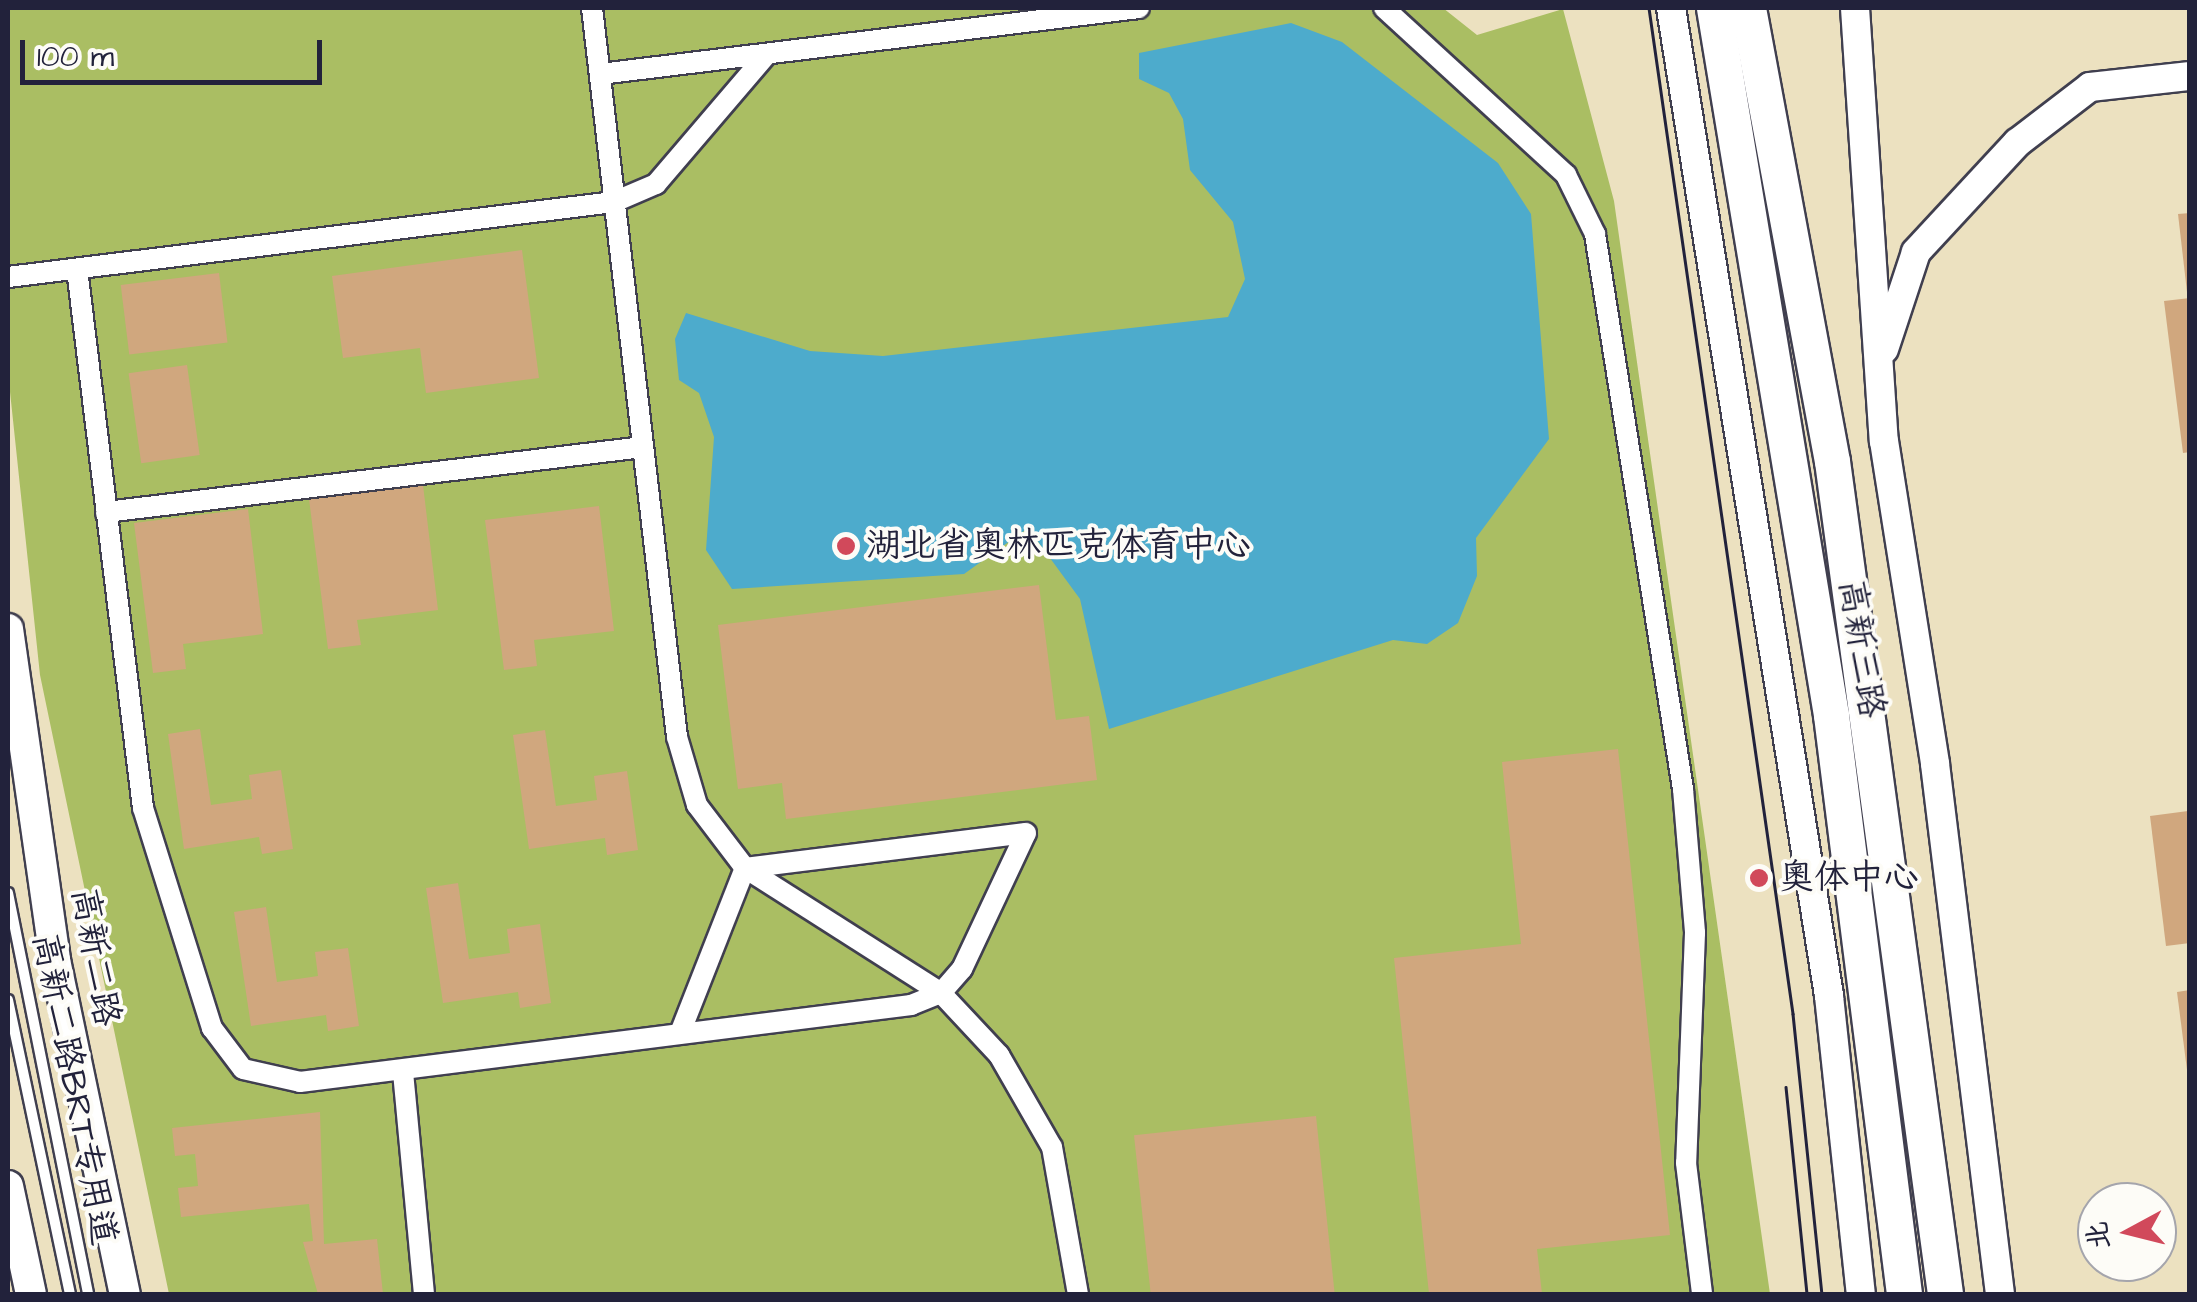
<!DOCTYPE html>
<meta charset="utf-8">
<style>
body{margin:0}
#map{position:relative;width:2197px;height:1302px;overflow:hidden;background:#ece1c0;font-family:"Architects Daughter","LXGW WenKai TC",sans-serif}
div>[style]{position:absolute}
.green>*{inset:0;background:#aabe63}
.water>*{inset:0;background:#4dabcc}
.building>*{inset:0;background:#d0a77e;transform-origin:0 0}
.roads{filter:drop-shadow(2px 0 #403f4f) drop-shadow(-2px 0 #403f4f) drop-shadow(0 2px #403f4f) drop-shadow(0 -2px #403f4f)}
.lane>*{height:10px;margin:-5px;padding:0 5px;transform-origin:5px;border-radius:5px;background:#fff}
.street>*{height:20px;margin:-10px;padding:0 10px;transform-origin:10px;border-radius:10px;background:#fff}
.secondary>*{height:28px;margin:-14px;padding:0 14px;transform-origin:14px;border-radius:14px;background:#fff}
.primary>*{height:30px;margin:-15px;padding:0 15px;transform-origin:15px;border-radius:15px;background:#fff}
.highway>*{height:35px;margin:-17.5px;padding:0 17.5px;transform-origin:17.5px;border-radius:17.5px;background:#fff}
.tram>*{height:2.5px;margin:-1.25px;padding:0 1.25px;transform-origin:1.25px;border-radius:1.25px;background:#22223b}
.dots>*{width:28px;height:28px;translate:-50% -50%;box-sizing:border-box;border:5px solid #fdfcf7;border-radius:50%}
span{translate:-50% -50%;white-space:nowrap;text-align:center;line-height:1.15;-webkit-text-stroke:8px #fdfcf7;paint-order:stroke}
.poi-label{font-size:35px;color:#22223b}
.left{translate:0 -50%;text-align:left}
.street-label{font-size:35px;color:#22223b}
.frame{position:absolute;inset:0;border:10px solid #22223b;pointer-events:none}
.north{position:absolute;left:2077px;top:1182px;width:100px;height:100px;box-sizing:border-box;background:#fdfcf7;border:2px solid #a5a5ac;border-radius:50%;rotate:263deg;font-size:28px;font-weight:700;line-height:40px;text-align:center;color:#22223b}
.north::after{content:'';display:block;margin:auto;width:35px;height:45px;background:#d1495b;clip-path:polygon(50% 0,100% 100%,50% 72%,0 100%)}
.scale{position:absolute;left:20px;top:40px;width:302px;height:45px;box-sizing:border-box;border:5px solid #22223b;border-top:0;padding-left:12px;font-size:30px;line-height:35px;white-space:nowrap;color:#22223b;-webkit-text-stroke:8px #fdfcf7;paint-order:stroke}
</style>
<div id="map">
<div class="green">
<i style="clip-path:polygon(8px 8px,1443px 8px,1477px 35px,1563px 9px,1614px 201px,1770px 1294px,169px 1294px,40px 675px,8px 373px)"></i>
</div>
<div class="water">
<i style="clip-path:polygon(1291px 23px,1342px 42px,1498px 163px,1531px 214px,1549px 439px,1476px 538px,1477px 576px,1458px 623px,1427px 644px,1393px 640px,1109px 729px,1080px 599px,1028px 528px,964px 574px,732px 589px,706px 550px,714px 437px,699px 393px,679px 380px,675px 339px,686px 313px,810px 351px,883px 356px,1228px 317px,1245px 279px,1233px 222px,1190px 170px,1183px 119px,1169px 93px,1139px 79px,1139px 53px)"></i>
</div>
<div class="building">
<i style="clip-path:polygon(2190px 213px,2190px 291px,2187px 292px,2178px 214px)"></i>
<i style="clip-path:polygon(522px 250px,539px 378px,426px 393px,420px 348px,343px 358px,332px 276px)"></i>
<i style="left:219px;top:273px;width:70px;height:99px;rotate:83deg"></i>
<i style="clip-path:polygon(2190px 298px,2190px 452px,2183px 453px,2164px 301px)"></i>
<i style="left:187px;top:365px;width:91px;height:59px;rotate:82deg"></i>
<i style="clip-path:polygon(423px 485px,438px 610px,357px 620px,361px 645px,328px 649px,309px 499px)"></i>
<i style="clip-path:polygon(599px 506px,614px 631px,534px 640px,537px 666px,504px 670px,485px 520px)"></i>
<i style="clip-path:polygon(248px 509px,263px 634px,183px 644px,186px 669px,153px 673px,134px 523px)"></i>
<i style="clip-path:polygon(1039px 585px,1056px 720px,1089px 716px,1097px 780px,786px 819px,782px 783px,738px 789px,718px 625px)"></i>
<i style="clip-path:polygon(200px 729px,211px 805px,252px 799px,249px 775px,281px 770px,293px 849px,262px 854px,259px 837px,184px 849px,168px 734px)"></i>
<i style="clip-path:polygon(545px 730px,556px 806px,597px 800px,594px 776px,627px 771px,638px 850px,607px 855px,605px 838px,529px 849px,513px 735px)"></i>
<i style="clip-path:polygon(1618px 749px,1670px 1235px,1537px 1249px,1542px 1294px,1429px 1294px,1394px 958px,1521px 944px,1502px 762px)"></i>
<i style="clip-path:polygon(2188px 811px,2190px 943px,2166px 946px,2150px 816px)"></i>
<i style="clip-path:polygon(458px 883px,469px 959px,510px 953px,507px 929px,540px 924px,551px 1003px,520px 1008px,518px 992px,443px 1003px,426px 888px)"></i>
<i style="clip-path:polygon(266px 907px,277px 982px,318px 976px,315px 952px,348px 948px,359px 1026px,328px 1031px,326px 1015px,251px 1026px,234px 912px)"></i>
<i style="clip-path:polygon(2190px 990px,2190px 1070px,2187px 1070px,2177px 992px)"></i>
<i style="clip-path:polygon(320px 1112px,324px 1244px,377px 1239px,383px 1294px,318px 1294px,303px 1242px,313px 1241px,309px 1204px,181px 1217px,178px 1188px,198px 1186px,195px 1154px,175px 1156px,172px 1128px)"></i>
<i style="left:1316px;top:1116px;width:179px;height:183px;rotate:84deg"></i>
</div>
<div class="roads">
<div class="lane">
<i style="left:8px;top:893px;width:409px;rotate:78.7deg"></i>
<i style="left:8px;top:1000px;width:300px;rotate:78.1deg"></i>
</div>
<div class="street">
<i style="left:592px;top:8px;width:734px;rotate:83.35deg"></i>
<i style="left:677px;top:737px;width:71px;rotate:73.6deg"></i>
<i style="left:697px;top:805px;width:79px;rotate:52.7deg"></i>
<i style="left:745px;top:868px;width:232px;rotate:32.5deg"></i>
<i style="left:941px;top:993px;width:85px;rotate:46.9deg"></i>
<i style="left:999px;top:1055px;width:106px;rotate:60.1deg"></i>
<i style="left:1052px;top:1147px;width:149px;rotate:80deg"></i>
<i style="left:1384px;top:8px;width:247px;rotate:42.5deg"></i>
<i style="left:1566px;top:175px;width:66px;rotate:63.8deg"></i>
<i style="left:1595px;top:234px;width:562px;rotate:80.99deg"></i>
<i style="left:1683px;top:789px;width:144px;rotate:85.2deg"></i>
<i style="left:1695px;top:933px;width:230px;rotate:92.2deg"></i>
<i style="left:1686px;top:1163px;width:132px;rotate:83deg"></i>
<i style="left:600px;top:74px;width:543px;rotate:-6.98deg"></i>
<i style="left:77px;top:269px;width:543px;rotate:83.02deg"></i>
<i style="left:143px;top:808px;width:231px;rotate:72.6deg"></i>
<i style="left:212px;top:1028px;width:51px;rotate:52.9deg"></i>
<i style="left:243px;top:1069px;width:58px;rotate:12.8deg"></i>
<i style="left:300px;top:1082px;width:616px;rotate:-7.18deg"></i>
<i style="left:911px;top:1005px;width:32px;rotate:-22deg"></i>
<i style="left:941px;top:993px;width:32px;rotate:-49deg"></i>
<i style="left:962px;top:969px;width:150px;rotate:-64.8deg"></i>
<i style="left:8px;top:277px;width:611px;rotate:-7.06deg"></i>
<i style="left:614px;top:202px;width:46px;rotate:-23.2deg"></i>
<i style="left:656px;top:184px;width:170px;rotate:-49.5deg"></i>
<i style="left:106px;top:512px;width:541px;rotate:-6.9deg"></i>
<i style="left:680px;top:1033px;width:177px;rotate:-68.5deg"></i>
<i style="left:745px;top:868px;width:283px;rotate:-7.1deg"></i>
<i style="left:403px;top:1072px;width:223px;rotate:84.6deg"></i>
</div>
<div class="secondary">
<i style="left:1671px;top:8px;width:1001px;rotate:80.91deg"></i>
<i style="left:1829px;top:996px;width:300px;rotate:83.9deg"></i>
<i style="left:1855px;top:8px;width:434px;rotate:86.2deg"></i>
<i style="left:1884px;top:441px;width:327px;rotate:81deg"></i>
<i style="left:1935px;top:764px;width:534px;rotate:83.01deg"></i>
<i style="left:1884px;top:349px;width:102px;rotate:-71.7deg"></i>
<i style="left:1916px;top:252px;width:149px;rotate:-47.2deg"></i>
<i style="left:2017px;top:143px;width:92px;rotate:-37.5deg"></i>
<i style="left:2090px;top:87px;width:101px;rotate:-6.3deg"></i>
</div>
<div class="primary">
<i style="left:8px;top:629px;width:334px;rotate:81.9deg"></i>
<i style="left:55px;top:960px;width:341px;rotate:78.2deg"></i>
<i style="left:8px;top:1186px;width:110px;rotate:78deg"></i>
</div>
<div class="highway">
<i style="left:1714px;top:8px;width:717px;rotate:80.6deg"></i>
<i style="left:1831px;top:715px;width:584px;rotate:82.81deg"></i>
<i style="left:1748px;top:8px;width:461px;rotate:79.5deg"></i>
<i style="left:1832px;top:461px;width:841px;rotate:82.27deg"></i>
</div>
</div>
<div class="tram">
<i style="left:1649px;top:8px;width:1016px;rotate:81.85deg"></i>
<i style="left:1793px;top:1014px;width:281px;rotate:84.1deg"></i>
<i style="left:1786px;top:1087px;width:208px;rotate:84.2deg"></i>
</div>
<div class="dots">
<i style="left:846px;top:546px;background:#d1495b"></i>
<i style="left:1759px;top:878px;background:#d1495b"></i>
</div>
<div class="poi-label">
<span class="left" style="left:866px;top:546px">湖北省奥林匹克体育中心</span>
<span class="left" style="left:1779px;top:878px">奥体中心</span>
</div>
<div class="street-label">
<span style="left:1861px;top:649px;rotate:81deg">高新三路</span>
<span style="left:95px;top:957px;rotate:80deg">高新二路</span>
<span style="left:74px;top:1089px;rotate:79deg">高新二路BRT专用道</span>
</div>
<div class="frame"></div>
<div class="north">北</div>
<div class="scale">100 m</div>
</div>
